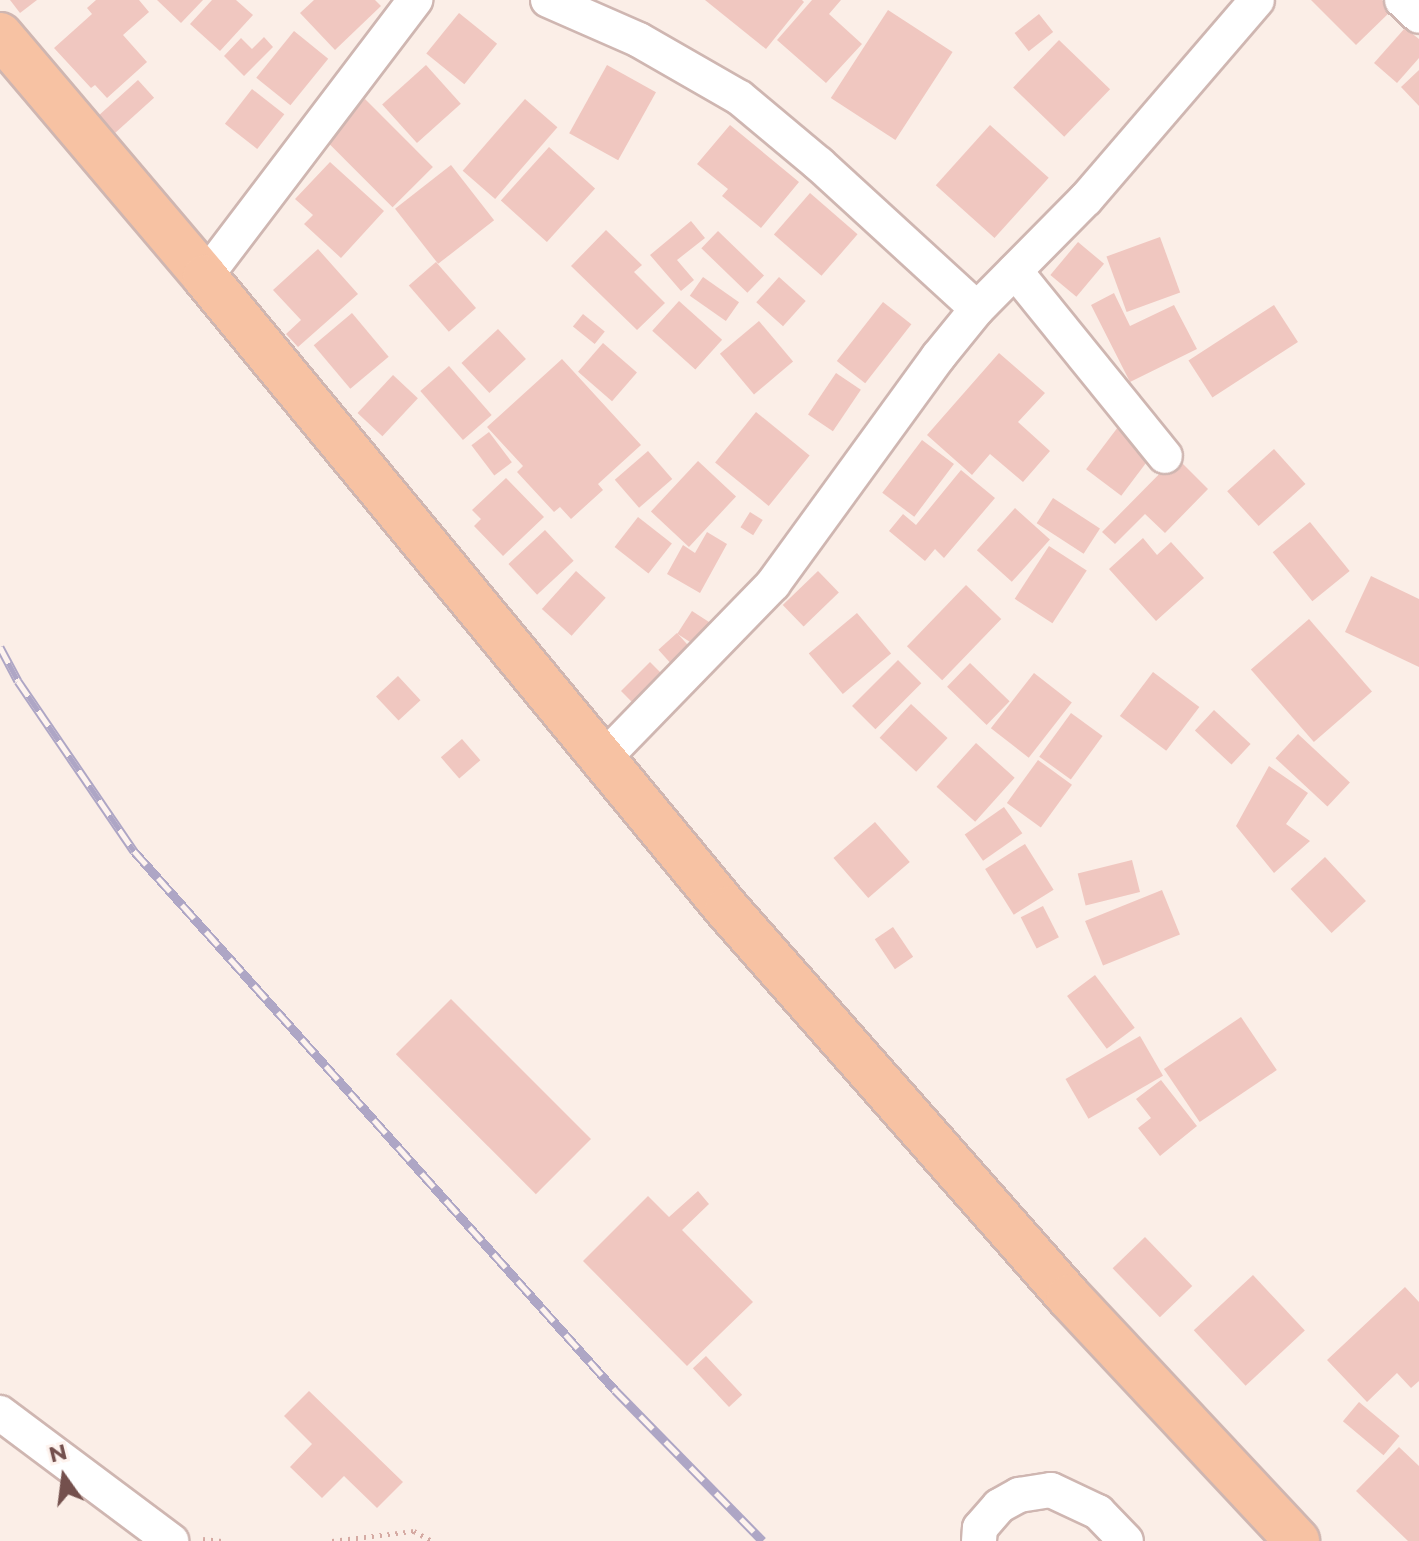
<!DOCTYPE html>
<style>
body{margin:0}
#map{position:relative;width:1419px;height:1541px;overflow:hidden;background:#fbeee7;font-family:Montserrat,sans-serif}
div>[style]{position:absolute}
.building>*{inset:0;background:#f0c7c0;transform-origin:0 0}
.path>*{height:5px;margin-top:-2.5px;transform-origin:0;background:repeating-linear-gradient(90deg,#d5aaa3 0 2px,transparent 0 8px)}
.roads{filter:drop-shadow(2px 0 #cfb6b1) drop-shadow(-2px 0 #cfb6b1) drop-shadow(0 2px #cfb6b1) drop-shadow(0 -2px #cfb6b1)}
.street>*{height:34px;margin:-17px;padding:0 17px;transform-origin:17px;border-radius:17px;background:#fff}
.primary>*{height:44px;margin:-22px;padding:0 22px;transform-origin:22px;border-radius:22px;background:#f7c2a3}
.rail>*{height:9px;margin-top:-4.5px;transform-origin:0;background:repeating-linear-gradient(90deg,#fef3ee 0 18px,#aea6c5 0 36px);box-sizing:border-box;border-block:2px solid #aea6c5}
span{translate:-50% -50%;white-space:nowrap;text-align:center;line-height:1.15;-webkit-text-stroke:6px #fef3ee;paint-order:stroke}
.north{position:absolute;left:24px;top:1437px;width:80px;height:80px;-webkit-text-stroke:6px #fef3ee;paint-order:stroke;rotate:346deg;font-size:22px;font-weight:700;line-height:32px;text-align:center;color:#74504d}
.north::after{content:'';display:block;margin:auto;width:28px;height:36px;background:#74504d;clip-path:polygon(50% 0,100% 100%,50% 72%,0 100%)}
</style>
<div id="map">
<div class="building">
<i style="clip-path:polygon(10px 0,37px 0,20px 13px)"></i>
<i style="clip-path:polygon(96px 0,139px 0,149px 12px,123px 35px,147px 62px,107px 98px,95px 85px,91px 88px,54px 48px,92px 14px,87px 8px)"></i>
<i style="clip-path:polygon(157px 0,203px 0,181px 23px)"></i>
<i style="clip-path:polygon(212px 0,236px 0,253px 15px,220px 51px,190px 24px)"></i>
<i style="clip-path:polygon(314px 0,375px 0,381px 6px,335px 50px,300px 13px)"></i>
<i style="clip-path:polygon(705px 0,802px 0,804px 2px,766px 49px)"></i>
<i style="clip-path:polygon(812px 0,841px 0,829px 14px,862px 44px,826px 83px,777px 40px)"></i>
<i style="clip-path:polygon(1311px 0,1382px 0,1392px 10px,1356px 45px)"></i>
<i style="left:888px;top:10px;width:77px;height:105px;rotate:33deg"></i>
<i style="left:459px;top:13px;width:49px;height:52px;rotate:39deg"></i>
<i style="left:1039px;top:14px;width:23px;height:31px;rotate:52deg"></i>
<i style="clip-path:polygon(1405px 28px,1419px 39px,1419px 58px,1397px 83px,1374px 63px)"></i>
<i style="left:294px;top:31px;width:44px;height:60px;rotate:39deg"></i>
<i style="clip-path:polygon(264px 37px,273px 47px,244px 76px,224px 56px,241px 38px,252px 49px)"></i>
<i style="left:1059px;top:40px;width:71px;height:66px;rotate:44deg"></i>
<i style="left:426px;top:65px;width:52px;height:59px;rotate:48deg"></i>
<i style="left:607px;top:65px;width:56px;height:78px;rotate:29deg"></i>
<i style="clip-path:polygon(1419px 70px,1419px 106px,1401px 87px)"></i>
<i style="left:138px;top:80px;width:24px;height:54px;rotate:48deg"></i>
<i style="left:252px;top:89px;width:41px;height:44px;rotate:38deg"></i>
<i style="left:365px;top:99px;width:96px;height:57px;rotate:45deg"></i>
<i style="left:525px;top:99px;width:43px;height:95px;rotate:41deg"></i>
<i style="clip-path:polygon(730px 125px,799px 182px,761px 228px,722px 196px,728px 189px,697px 164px)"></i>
<i style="left:990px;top:125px;width:79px;height:81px;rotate:42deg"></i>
<i style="left:549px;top:147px;width:62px;height:72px;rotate:42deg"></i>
<i style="clip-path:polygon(330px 162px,384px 211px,341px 258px,304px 224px,313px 215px,295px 199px)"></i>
<i style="left:451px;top:165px;width:70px;height:71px;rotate:52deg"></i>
<i style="left:810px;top:193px;width:63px;height:55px;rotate:41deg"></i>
<i style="clip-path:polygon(691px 221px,705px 238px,677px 260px,694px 280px,681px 291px,650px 255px)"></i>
<i style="clip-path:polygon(606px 230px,642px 265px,634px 272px,665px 303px,637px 330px,571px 266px)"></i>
<i style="left:718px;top:231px;width:64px;height:24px;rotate:44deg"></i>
<i style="left:1160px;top:237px;width:59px;height:57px;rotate:70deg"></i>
<i style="left:1078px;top:242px;width:34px;height:43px;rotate:40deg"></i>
<i style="clip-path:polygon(318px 249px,358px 294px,298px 347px,286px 334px,301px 320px,273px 290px)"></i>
<i style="left:436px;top:262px;width:61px;height:36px;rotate:49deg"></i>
<i style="left:703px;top:277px;width:44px;height:23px;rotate:35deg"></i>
<i style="left:779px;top:277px;width:36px;height:34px;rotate:42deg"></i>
<i style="clip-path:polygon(1114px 293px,1130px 326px,1174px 305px,1197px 349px,1130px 382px,1091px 305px)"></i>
<i style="left:679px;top:301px;width:58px;height:40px;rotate:42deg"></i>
<i style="left:883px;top:302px;width:36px;height:75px;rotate:38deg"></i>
<i style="left:1274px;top:305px;width:44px;height:102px;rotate:57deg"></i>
<i style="left:352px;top:313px;width:57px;height:50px;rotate:50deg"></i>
<i style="left:583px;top:314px;width:28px;height:16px;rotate:39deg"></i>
<i style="left:759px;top:321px;width:53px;height:51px;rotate:50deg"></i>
<i style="left:498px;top:329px;width:41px;height:50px;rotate:47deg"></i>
<i style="left:603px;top:343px;width:45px;height:38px;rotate:41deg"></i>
<i style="clip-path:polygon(999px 353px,1045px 393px,1018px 422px,1050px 451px,1023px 482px,990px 454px,972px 475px,927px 435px)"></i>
<i style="clip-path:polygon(562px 359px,641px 445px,598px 484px,603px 490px,571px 519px,560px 507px,554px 512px,517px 472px,523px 466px,487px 427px)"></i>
<i style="left:449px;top:366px;width:65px;height:38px;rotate:49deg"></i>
<i style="left:836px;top:373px;width:30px;height:50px;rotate:34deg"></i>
<i style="left:393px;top:375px;width:34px;height:52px;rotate:43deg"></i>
<i style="left:756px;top:412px;width:69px;height:65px;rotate:39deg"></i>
<i style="left:1118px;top:427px;width:44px;height:53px;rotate:37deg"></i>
<i style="left:489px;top:432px;width:38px;height:22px;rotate:53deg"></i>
<i style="left:922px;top:440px;width:40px;height:66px;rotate:37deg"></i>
<i style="left:1274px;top:449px;width:47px;height:63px;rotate:48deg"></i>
<i style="left:648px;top:451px;width:37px;height:44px;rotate:49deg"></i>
<i style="clip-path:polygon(1176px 457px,1208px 489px,1165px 533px,1145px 514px,1115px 544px,1102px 532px)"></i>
<i style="left:698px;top:461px;width:52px;height:69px;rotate:43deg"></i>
<i style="clip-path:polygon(961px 470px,995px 498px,944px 558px,935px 549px,925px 561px,889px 531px,903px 514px,916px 525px)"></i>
<i style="clip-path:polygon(506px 478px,544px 517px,503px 556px,474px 526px,481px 519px,472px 510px)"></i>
<i style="left:1053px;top:498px;width:56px;height:30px;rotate:33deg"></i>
<i style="left:1015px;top:508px;width:47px;height:57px;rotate:42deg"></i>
<i style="left:750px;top:512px;width:15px;height:18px;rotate:32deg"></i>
<i style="left:638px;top:517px;width:43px;height:38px;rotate:38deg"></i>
<i style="left:1310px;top:522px;width:63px;height:48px;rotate:51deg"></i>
<i style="left:545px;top:530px;width:42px;height:50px;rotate:47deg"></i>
<i style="clip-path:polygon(707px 532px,727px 544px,700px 593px,667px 574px,683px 545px,695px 553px)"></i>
<i style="clip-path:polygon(1143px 538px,1157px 555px,1171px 542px,1204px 578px,1156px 621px,1109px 569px)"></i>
<i style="left:1049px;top:546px;width:45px;height:63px;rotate:33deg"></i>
<i style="left:576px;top:571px;width:40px;height:51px;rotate:42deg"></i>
<i style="left:818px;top:571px;width:30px;height:49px;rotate:46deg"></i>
<i style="clip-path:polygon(1371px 576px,1419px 599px,1419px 667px,1345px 632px)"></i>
<i style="left:966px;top:585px;width:49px;height:85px;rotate:44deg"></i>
<i style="left:692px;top:611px;width:30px;height:27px;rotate:33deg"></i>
<i style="left:857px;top:613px;width:53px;height:63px;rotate:50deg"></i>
<i style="left:1309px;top:619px;width:96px;height:77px;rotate:49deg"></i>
<i style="left:677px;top:633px;width:30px;height:25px;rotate:48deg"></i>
<i style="left:898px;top:660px;width:33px;height:65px;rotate:45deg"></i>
<i style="left:650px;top:662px;width:20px;height:41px;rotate:45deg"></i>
<i style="left:970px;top:663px;width:55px;height:33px;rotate:44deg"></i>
<i style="left:1153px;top:672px;width:58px;height:55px;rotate:37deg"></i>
<i style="left:1034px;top:673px;width:48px;height:70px;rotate:38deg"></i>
<i style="left:398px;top:676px;width:33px;height:30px;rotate:47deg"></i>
<i style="left:911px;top:704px;width:50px;height:46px;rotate:43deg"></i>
<i style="left:1214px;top:710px;width:50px;height:28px;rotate:43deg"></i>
<i style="left:1071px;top:713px;width:39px;height:54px;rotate:36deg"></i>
<i style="left:1298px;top:734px;width:71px;height:33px;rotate:43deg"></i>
<i style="left:462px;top:739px;width:28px;height:28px;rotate:49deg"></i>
<i style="left:976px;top:743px;width:52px;height:59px;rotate:42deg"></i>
<i style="left:1038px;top:760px;width:42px;height:53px;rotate:36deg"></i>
<i style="clip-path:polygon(1269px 766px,1308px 793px,1286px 824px,1310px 841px,1274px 873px,1236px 826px)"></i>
<i style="left:1004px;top:807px;width:32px;height:48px;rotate:55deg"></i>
<i style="left:875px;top:822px;width:53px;height:55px;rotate:49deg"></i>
<i style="left:1025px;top:844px;width:54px;height:47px;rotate:58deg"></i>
<i style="left:1325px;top:857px;width:60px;height:47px;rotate:47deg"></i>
<i style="left:1132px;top:860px;width:33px;height:56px;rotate:76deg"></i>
<i style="left:1162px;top:890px;width:48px;height:83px;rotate:68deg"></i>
<i style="left:1043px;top:906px;width:35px;height:25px;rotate:63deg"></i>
<i style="left:893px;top:927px;width:36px;height:22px;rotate:56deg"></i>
<i style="left:1095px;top:975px;width:66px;height:35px;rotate:53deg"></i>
<i style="left:451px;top:999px;width:198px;height:78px;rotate:45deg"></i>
<i style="left:1241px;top:1017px;width:64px;height:93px;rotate:56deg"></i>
<i style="left:1140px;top:1036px;width:46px;height:86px;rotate:60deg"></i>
<i style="clip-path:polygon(1161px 1080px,1197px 1126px,1160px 1156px,1138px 1128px,1151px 1118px,1136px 1099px)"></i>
<i style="clip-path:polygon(698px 1191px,709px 1204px,682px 1230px,753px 1302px,687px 1366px,583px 1261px,648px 1196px,669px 1217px)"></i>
<i style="left:1145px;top:1237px;width:68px;height:45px;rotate:46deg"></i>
<i style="left:1253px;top:1275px;width:76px;height:81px;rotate:47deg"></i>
<i style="clip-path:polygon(1405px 1287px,1419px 1302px,1419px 1381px,1411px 1388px,1397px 1373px,1367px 1402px,1327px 1360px)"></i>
<i style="left:706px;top:1356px;width:53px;height:18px;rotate:47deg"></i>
<i style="clip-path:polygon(309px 1391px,403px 1482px,377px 1508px,344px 1476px,322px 1498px,290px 1467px,312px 1444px,284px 1416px)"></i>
<i style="left:1359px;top:1402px;width:53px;height:25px;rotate:40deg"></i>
<i style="clip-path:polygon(1399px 1447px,1419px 1466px,1419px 1541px,1408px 1541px,1356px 1491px)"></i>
</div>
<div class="path">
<i style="left:203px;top:1539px;width:19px;rotate:6deg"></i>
<i style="left:332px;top:1541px;width:83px;rotate:-7deg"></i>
<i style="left:414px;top:1531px;width:21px;rotate:29deg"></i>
</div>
<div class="roads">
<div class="street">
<i style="left:548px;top:0;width:99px;rotate:23.7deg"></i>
<i style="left:639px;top:40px;width:116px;rotate:29.9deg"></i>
<i style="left:740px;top:98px;width:103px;rotate:39.9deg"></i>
<i style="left:819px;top:164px;width:214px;rotate:42.5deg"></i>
<i style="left:1402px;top:0;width:23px;rotate:43deg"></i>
<i style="left:1015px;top:271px;width:238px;rotate:51deg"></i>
<i style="left:205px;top:277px;width:348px;rotate:-52.8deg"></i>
<i style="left:601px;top:761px;width:247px;rotate:-45.8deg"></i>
<i style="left:773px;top:584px;width:281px;rotate:-54deg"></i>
<i style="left:938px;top:357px;width:62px;rotate:-50.9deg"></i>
<i style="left:977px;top:309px;width:155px;rotate:-45.3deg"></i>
<i style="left:1086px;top:199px;width:262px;rotate:-49.3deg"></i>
<i style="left:0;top:1413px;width:214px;rotate:36.8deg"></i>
<i style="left:979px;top:1541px;width:13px;rotate:-86deg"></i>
<i style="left:980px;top:1528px;width:29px;rotate:-49deg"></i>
<i style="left:999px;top:1506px;width:23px;rotate:-29deg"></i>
<i style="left:1019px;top:1495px;width:32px;rotate:-9deg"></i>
<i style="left:1051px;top:1490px;width:52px;rotate:25.1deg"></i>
<i style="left:1098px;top:1512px;width:40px;rotate:46deg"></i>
</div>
<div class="primary">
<i style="left:0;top:35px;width:317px;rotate:49.7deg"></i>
<i style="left:205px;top:277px;width:820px;rotate:50.45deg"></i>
<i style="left:727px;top:909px;width:517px;rotate:48.61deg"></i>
<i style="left:1069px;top:1297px;width:334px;rotate:46.9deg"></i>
</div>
</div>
<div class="rail">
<i style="left:0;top:647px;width:38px;rotate:62deg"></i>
<i style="left:18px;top:681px;width:206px;rotate:55.7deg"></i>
<i style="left:134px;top:851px;width:722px;rotate:48.25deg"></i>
<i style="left:615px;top:1390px;width:211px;rotate:45.6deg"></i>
</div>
<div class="north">N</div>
</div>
